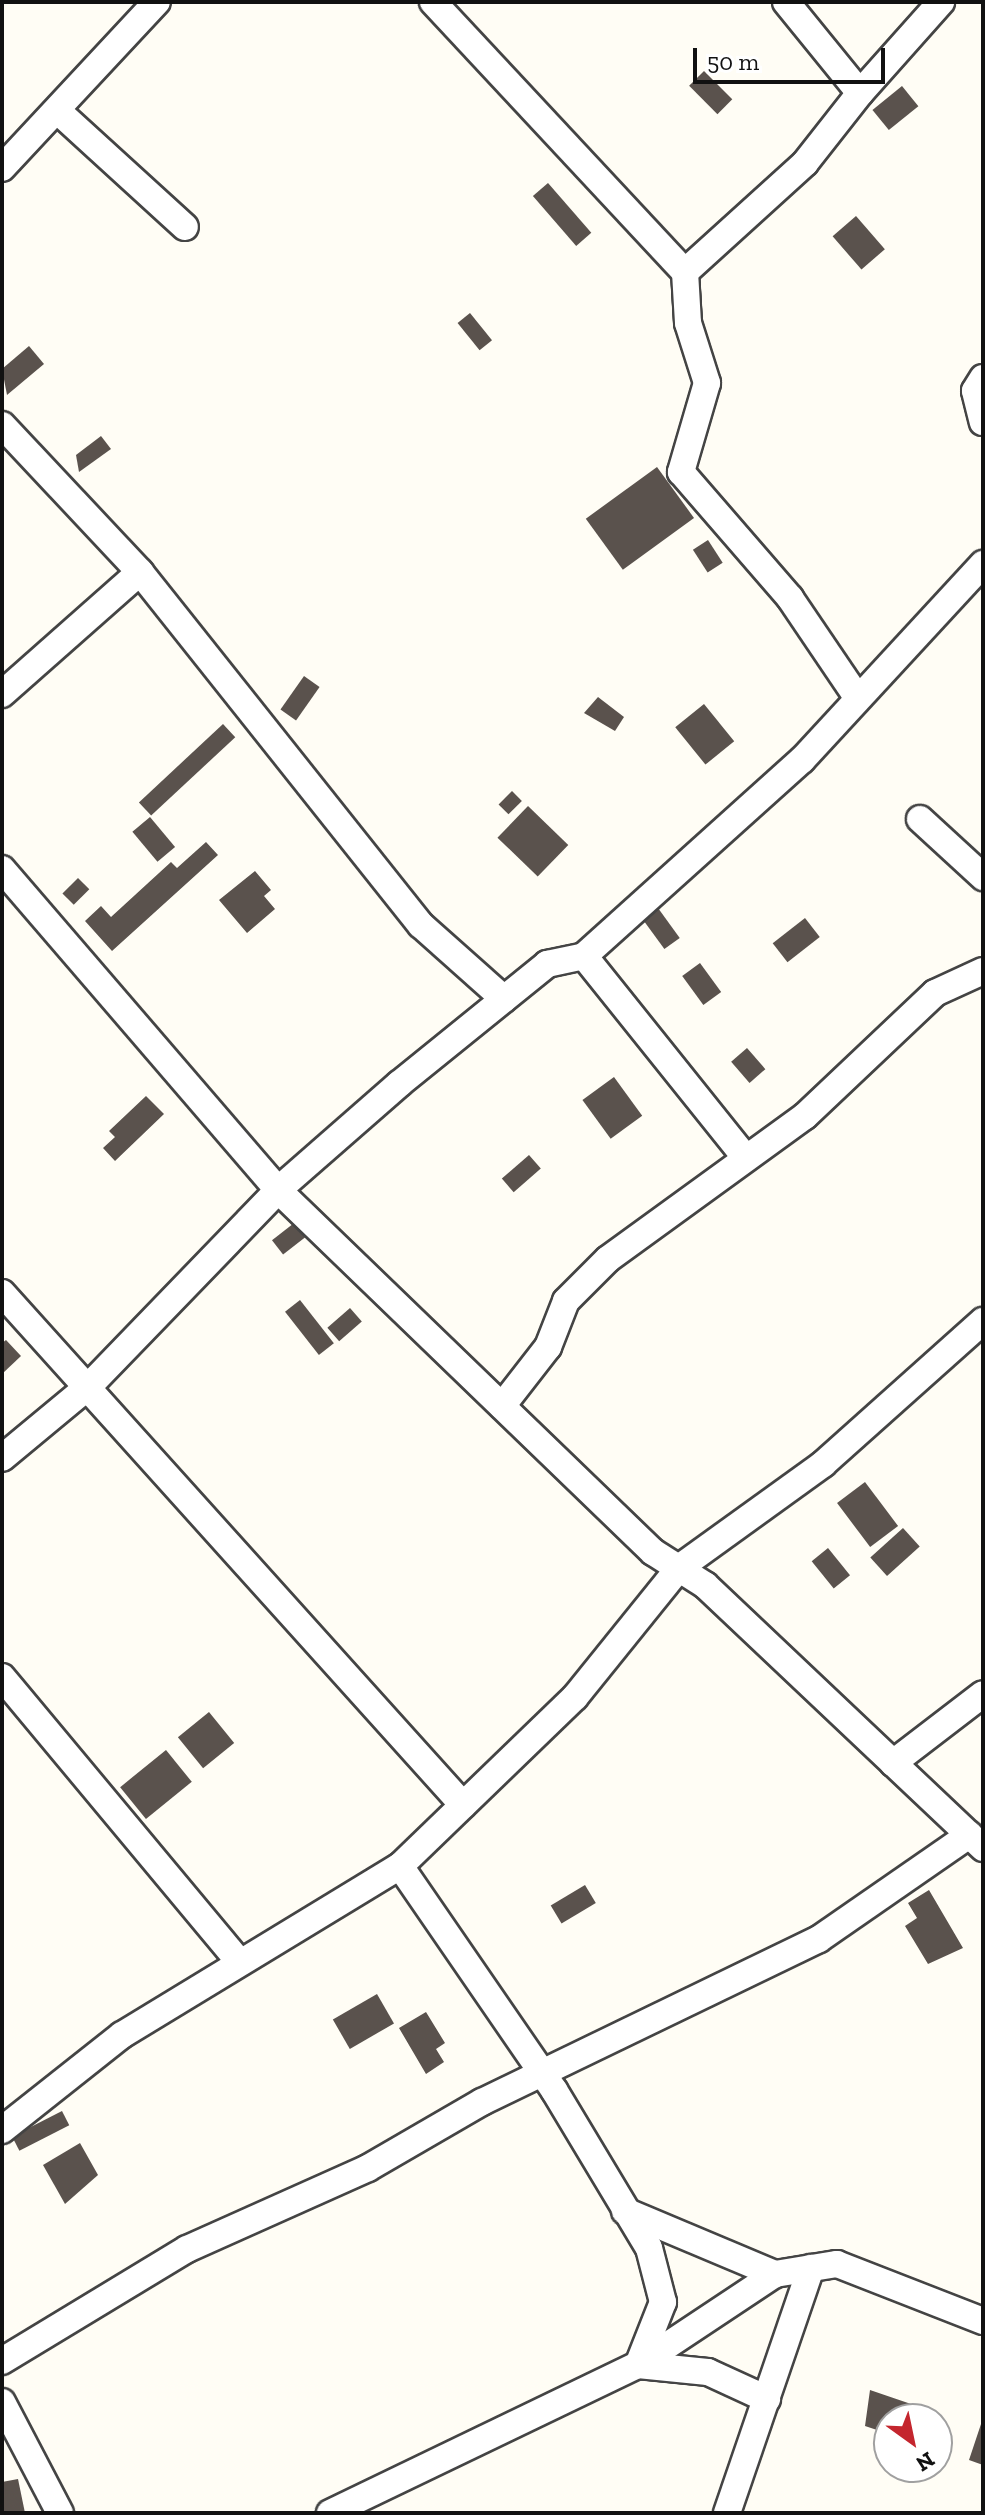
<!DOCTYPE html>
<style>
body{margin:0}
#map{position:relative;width:985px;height:2515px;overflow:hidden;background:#fffdf5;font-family:"Zilla Slab",serif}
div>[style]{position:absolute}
.building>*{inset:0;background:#5a524d;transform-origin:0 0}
.roads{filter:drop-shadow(2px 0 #444) drop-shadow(-2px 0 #444) drop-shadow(0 2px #444) drop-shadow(0 -2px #444)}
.minor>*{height:26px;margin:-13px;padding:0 13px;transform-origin:13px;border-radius:13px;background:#fff}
span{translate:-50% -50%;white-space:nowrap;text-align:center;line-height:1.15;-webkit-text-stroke:8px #fff;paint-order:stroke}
.frame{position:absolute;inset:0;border:4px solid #111;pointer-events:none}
.north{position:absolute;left:873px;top:2403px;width:80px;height:80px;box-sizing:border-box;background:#fff;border:2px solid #a0a0a0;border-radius:50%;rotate:147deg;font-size:22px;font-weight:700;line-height:32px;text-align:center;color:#111}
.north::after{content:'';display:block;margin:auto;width:28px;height:36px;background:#c4262e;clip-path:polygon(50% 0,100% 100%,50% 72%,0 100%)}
.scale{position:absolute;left:693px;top:48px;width:192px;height:36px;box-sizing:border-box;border:4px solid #111;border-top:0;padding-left:10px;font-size:24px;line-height:28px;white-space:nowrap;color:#111;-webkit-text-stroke:6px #fff;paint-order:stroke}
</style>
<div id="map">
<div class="building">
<i style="left:704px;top:71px;width:40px;height:21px;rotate:45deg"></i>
<i style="left:902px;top:86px;width:26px;height:38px;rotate:51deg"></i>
<i style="left:548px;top:183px;width:66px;height:20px;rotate:49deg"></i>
<i style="left:856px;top:216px;width:44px;height:31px;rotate:49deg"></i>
<i style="left:470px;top:313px;width:35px;height:16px;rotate:51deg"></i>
<i style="clip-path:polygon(29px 346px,44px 364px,7px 395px,2px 369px)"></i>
<i style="clip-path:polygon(101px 436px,111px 449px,79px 472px,76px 455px)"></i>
<i style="left:657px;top:467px;width:63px;height:88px;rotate:54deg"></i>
<i style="left:708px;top:540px;width:27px;height:18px;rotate:57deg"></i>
<i style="left:304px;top:676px;width:19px;height:41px;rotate:35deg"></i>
<i style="clip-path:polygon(598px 697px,624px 717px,615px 731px,584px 713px)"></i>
<i style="left:704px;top:704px;width:48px;height:37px;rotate:51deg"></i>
<i style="left:223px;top:724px;width:18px;height:115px;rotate:47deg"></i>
<i style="left:512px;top:791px;width:14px;height:19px;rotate:45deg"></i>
<i style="left:528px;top:806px;width:56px;height:44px;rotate:44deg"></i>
<i style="left:150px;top:817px;width:39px;height:23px;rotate:50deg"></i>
<i style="clip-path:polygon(206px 842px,218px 855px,112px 951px,85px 921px,101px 906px,111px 917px,171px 862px,177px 868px)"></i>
<i style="clip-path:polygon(255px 871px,271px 890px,264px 896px,275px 909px,247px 933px,219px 900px)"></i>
<i style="left:78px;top:878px;width:16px;height:22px;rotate:45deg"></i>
<i style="left:658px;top:908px;width:37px;height:19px;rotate:54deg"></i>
<i style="left:805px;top:918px;width:24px;height:41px;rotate:52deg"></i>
<i style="left:700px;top:963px;width:36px;height:22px;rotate:54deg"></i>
<i style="left:747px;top:1048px;width:28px;height:21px;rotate:49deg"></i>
<i style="left:614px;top:1077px;width:48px;height:39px;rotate:54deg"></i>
<i style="clip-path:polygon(146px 1096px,164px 1114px,115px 1161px,103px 1148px,115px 1137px,109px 1131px)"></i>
<i style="left:529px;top:1155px;width:18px;height:36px;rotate:49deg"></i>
<i style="left:298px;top:1220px;width:18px;height:33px;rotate:52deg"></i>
<i style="left:300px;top:1300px;width:55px;height:19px;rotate:52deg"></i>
<i style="left:350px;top:1308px;width:18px;height:30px;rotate:49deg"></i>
<i style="clip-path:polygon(6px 1340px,21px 1356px,2px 1374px,2px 1343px)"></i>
<i style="left:865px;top:1482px;width:55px;height:35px;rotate:53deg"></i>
<i style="left:903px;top:1528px;width:25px;height:44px;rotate:48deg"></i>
<i style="left:828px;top:1548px;width:35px;height:21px;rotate:51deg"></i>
<i style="left:209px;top:1712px;width:40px;height:40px;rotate:51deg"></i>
<i style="left:166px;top:1750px;width:41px;height:59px;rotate:51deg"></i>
<i style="left:585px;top:1885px;width:21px;height:40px;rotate:59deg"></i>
<i style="clip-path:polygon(929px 1890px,963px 1948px,928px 1964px,905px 1926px,917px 1918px,908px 1903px)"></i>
<i style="left:377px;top:1994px;width:34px;height:51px;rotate:60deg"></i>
<i style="clip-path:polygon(426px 2012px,445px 2043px,436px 2049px,444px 2062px,426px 2074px,399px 2028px)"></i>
<i style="left:62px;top:2111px;width:16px;height:56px;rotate:63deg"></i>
<i style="clip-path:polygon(80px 2143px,98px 2175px,65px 2204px,43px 2165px)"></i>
<i style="clip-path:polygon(870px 2390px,911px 2404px,906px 2419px,889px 2419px,889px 2434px,865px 2426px)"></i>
<i style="clip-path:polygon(982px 2421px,983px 2421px,983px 2465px,969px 2460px)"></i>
<i style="clip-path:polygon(18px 2479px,25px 2513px,2px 2513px,2px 2482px)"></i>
</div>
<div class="roads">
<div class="minor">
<i style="left:433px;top:2px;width:369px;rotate:47deg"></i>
<i style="left:685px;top:272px;width:162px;rotate:-42.2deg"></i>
<i style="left:805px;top:163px;width:89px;rotate:-51.8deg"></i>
<i style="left:786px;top:2px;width:117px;rotate:50.9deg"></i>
<i style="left:860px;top:93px;width:122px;rotate:-48.3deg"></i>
<i style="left:60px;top:113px;width:169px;rotate:42.4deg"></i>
<i style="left:2px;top:168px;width:227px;rotate:-47deg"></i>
<i style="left:685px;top:272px;width:51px;rotate:86.6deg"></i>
<i style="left:688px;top:323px;width:63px;rotate:72.4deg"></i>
<i style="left:707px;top:383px;width:93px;rotate:106.3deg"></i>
<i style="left:681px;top:472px;width:167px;rotate:49.1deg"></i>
<i style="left:790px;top:598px;width:120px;rotate:55.9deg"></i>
<i style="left:983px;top:378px;width:15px;rotate:122deg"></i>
<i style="left:975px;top:391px;width:32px;rotate:76deg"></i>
<i style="left:2px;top:425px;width:202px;rotate:46.8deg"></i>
<i style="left:140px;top:572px;width:451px;rotate:51.5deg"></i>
<i style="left:421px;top:925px;width:111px;rotate:41.7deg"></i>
<i style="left:2px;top:694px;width:184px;rotate:-41.5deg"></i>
<i style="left:920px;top:819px;width:86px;rotate:42.6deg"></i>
<i style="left:2px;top:869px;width:423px;rotate:49.3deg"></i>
<i style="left:278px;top:1190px;width:521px;rotate:43.99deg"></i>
<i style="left:653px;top:1552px;width:62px;rotate:32.4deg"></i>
<i style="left:705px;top:1585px;width:383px;rotate:43.4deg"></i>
<i style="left:584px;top:956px;width:259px;rotate:51.3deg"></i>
<i style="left:2px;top:1293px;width:689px;rotate:48deg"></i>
<i style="left:502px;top:1406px;width:75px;rotate:-52.1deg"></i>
<i style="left:548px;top:1347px;width:49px;rotate:-68.6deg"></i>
<i style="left:566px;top:1301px;width:59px;rotate:-45deg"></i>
<i style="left:608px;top:1259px;width:243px;rotate:-36deg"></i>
<i style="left:805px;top:1116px;width:179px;rotate:-43.4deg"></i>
<i style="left:935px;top:993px;width:53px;rotate:-24.6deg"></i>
<i style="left:2px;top:1458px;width:114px;rotate:-39.7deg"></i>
<i style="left:90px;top:1385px;width:271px;rotate:-46deg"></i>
<i style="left:278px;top:1190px;width:161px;rotate:-41.2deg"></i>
<i style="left:399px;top:1084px;width:191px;rotate:-39deg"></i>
<i style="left:547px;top:964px;width:38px;rotate:-12deg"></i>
<i style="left:584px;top:956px;width:293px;rotate:-42deg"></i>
<i style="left:802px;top:760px;width:267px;rotate:-47.3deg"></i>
<i style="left:2px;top:1677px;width:368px;rotate:50.2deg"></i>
<i style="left:893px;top:1763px;width:113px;rotate:-37.5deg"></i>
<i style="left:400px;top:1866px;width:272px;rotate:55.5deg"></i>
<i style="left:554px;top:2090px;width:184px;rotate:59deg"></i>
<i style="left:649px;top:2248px;width:56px;rotate:75.5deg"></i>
<i style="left:663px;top:2302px;width:68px;rotate:111.6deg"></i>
<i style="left:638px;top:2365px;width:70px;rotate:5.7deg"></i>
<i style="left:708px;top:2372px;width:65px;rotate:24.6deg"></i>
<i style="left:2px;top:2130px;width:153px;rotate:-38.4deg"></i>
<i style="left:122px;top:2035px;width:325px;rotate:-31.3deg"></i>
<i style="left:400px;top:1866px;width:243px;rotate:-44deg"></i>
<i style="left:575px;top:1697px;width:166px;rotate:-51.1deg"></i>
<i style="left:679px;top:1568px;width:178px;rotate:-35.8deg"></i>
<i style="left:823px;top:1464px;width:215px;rotate:-41.8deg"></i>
<i style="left:625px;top:2211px;width:163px;rotate:22.8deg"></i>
<i style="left:2px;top:2361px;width:216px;rotate:-31.2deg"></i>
<i style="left:187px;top:2249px;width:198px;rotate:-24.1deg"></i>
<i style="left:368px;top:2168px;width:132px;rotate:-30.1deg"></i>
<i style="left:482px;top:2102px;width:374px;rotate:-25.8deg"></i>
<i style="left:819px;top:1939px;width:183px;rotate:-34.7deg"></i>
<i style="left:2px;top:2402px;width:125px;rotate:62.4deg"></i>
<i style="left:330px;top:2513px;width:342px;rotate:-25.7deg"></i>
<i style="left:638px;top:2365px;width:164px;rotate:-33.6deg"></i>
<i style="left:775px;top:2274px;width:63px;rotate:-9.2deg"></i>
<i style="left:837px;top:2264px;width:157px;rotate:21.3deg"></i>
<i style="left:727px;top:2513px;width:259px;rotate:-71.1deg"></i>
</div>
</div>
<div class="frame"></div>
<div class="north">N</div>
<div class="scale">50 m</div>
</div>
